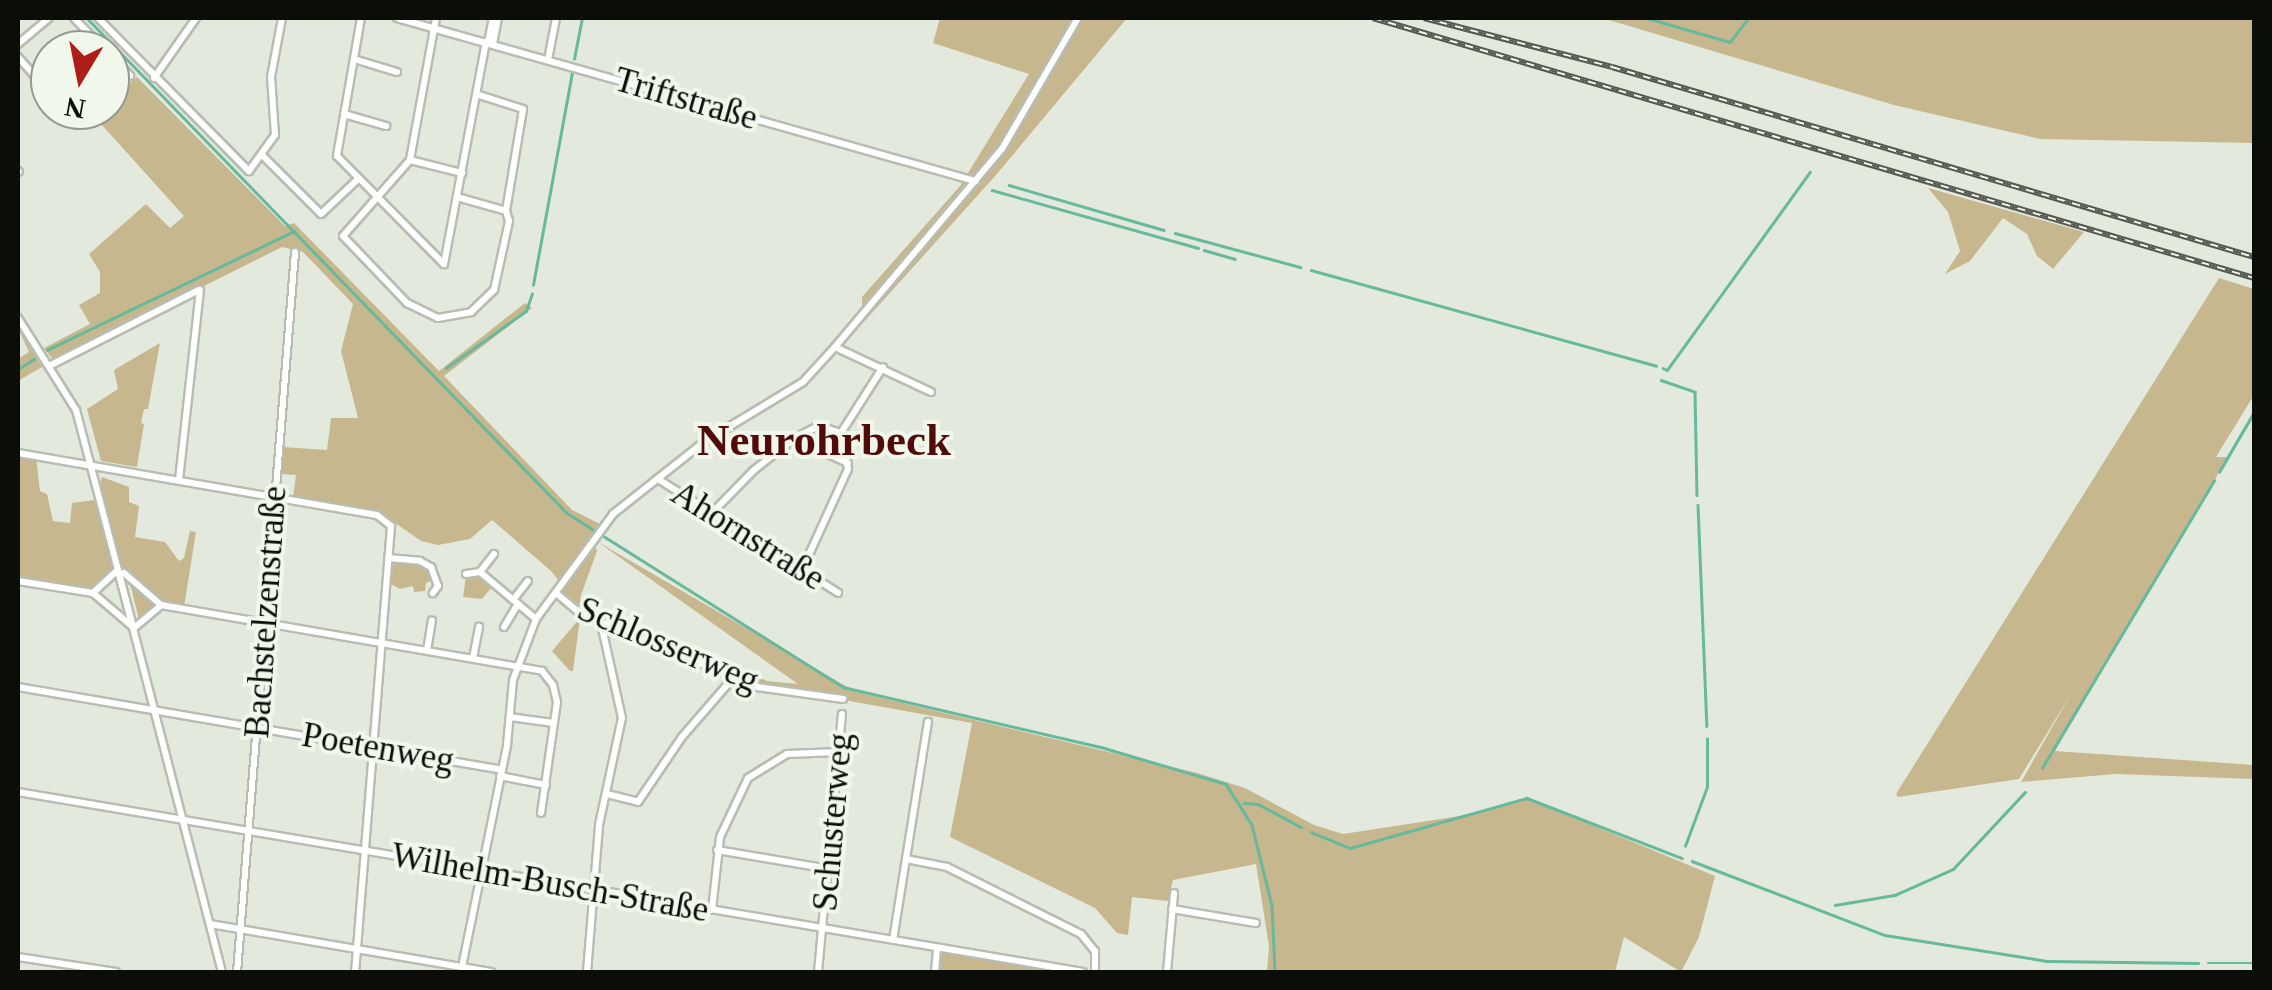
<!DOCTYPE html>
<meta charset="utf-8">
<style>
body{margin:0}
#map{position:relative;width:2272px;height:990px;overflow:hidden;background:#e3eadd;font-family:Georgia,serif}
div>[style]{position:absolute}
.green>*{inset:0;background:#c7b78f}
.stream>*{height:2.5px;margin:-1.25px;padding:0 1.25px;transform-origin:1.25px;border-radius:1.25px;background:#67b99c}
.roads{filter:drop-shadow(2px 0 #b7bdb1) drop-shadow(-2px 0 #b7bdb1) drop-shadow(0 2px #b7bdb1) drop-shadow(0 -2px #b7bdb1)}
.minor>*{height:6px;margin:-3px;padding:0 3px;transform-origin:3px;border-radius:3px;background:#fff}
.rail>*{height:6px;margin-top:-3px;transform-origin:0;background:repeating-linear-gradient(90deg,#f1f7ea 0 8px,#545851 0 16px);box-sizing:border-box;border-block:2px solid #545851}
span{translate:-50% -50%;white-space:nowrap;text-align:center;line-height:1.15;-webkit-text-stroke:8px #f1f7ea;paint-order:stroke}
.street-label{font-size:35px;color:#0b0d09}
.district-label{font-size:45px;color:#510c09;font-weight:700}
.frame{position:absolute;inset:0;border:20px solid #0b0d09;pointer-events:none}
.north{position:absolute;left:30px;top:30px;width:100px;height:100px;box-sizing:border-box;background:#f1f7ea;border:2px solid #959990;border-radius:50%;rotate:190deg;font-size:28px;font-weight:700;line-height:40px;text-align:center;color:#0b0d09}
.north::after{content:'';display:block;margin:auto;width:35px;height:45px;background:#ae1d17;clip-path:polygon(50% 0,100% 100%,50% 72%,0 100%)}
</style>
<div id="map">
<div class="green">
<i style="clip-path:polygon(940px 18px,1127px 18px,996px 175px,862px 324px,862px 297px,960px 186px,1029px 74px,933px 43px)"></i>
<i style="clip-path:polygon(1602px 18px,2254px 18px,2254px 143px,2040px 139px,1894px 105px)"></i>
<i style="clip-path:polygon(137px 77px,285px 226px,294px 223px,439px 371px,525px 303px,532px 308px,444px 376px,572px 510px,602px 525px,592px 538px,597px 551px,580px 598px,589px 606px,624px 617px,644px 630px,767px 681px,798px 684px,598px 542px,856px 692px,1197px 773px,1245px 788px,1314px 825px,1343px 834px,1473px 814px,1527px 798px,1715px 876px,1699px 937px,1681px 972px,1624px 937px,1615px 972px,1267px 972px,1269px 946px,1256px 864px,1173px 880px,1168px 901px,1132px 897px,1128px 935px,1117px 933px,1095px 908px,950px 837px,972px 723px,761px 685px,607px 623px,581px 612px,559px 590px,561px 583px,551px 571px,492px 520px,470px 539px,438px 545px,421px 541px,381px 513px,293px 498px,296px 475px,281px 474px,283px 447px,327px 450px,331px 418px,358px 418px,341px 351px,353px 304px,303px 252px,282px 247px,54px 361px,44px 348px,90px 324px,79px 305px,100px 293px,100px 272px,89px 254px,146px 204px,170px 228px,184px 216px,92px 114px,110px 110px,110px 99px)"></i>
<i style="clip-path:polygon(1928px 188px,2084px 232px,2053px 269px,2037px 256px,2027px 234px,2003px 218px,1970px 261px,1945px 274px,1960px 251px,1948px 212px)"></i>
<i style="clip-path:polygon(2219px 278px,2254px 289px,2254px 395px,2216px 457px,2228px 457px,2055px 751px,2254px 765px,2254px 779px,2116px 774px,2021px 782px,2072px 692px,2019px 779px,1898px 797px,1896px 794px)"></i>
<i style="clip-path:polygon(18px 328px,42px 367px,18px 381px,18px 359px,29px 352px)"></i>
<i style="clip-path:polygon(160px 343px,148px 409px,144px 409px,141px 423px,144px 424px,137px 467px,101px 461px,87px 409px,118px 389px,114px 370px)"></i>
<i style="clip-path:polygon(18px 453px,36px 457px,40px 491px,47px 494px,53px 521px,70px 523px,72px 503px,95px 500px,102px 477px,129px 487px,129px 502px,139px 506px,135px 537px,165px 542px,179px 561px,184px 558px,190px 531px,196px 532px,184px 607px,161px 603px,125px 568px,109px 570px,91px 590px,18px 579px)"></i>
<i style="clip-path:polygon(394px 563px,424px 565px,431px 568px,433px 580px,426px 583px,425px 591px,414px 592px,413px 586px,400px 589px,389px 583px)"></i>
<i style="clip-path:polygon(479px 574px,493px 586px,482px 599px,463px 597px,466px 576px)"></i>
<i style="clip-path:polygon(129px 579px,159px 605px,140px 624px)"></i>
<i style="clip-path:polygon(580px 618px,573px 671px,570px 671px,552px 651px)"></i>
<i style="clip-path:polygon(939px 949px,1050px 968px,1050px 972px,937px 972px)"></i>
</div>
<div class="stream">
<i style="left:87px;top:18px;width:690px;rotate:45.88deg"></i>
<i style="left:567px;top:513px;width:326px;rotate:32.2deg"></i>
<i style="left:843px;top:687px;width:265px;rotate:13.1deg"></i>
<i style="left:1101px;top:747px;width:130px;rotate:16.5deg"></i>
<i style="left:1226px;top:784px;width:49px;rotate:57.6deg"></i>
<i style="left:1252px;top:825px;width:82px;rotate:76deg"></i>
<i style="left:1272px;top:905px;width:67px;rotate:87.4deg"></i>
<i style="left:1647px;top:18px;width:86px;rotate:16.1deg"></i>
<i style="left:1730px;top:42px;width:30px;rotate:-53deg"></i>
<i style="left:574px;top:59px;width:42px;rotate:-79deg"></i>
<i style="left:1009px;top:185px;width:161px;rotate:16.2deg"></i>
<i style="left:992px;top:190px;width:214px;rotate:15.7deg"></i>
<i style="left:1175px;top:233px;width:130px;rotate:15.2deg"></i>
<i style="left:1204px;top:250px;width:32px;rotate:16deg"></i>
<i style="left:1311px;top:270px;width:358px;rotate:15.5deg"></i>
<i style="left:533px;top:285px;width:217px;rotate:-79.6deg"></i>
<i style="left:47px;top:350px;width:274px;rotate:-25.7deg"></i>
<i style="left:446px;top:368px;width:98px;rotate:-35.5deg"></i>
<i style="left:526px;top:311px;width:18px;rotate:-71deg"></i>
<i style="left:1663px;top:368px;width:4px;rotate:27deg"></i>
<i style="left:1667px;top:370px;width:244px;rotate:-54.2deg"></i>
<i style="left:18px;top:369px;width:19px;rotate:-32deg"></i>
<i style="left:1661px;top:380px;width:36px;rotate:19deg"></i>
<i style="left:1695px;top:392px;width:103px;rotate:88.9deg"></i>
<i style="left:2219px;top:472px;width:69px;rotate:-59.7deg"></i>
<i style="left:1698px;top:505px;width:221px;rotate:87.7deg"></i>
<i style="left:2042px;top:768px;width:335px;rotate:-59.1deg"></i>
<i style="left:1244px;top:803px;width:14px;rotate:4deg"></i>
<i style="left:1258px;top:804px;width:49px;rotate:28.1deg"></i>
<i style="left:1311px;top:832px;width:42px;rotate:22.3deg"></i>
<i style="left:1350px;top:848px;width:184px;rotate:-15.8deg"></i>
<i style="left:1527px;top:798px;width:166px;rotate:21.2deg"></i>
<i style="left:1685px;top:846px;width:63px;rotate:-69.6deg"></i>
<i style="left:1707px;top:787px;width:48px;rotate:-90deg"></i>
<i style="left:1692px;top:861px;width:207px;rotate:21deg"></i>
<i style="left:1885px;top:935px;width:165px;rotate:9.1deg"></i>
<i style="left:2048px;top:961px;width:150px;rotate:0.8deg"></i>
<i style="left:1835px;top:905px;width:61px;rotate:-9.5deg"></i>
<i style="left:1895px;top:895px;width:64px;rotate:-24.1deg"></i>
<i style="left:1953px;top:869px;width:105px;rotate:-46.9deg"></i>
<i style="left:2208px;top:963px;width:46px"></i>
</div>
<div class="roads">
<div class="minor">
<i style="left:74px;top:18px;width:45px;rotate:45.9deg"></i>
<i style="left:98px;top:18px;width:215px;rotate:45.4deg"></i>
<i style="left:249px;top:171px;width:44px;rotate:-54.2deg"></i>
<i style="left:275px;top:135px;width:58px;rotate:-93.9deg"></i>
<i style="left:271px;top:77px;width:60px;rotate:-79.4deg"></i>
<i style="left:361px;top:18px;width:140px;rotate:99.9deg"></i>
<i style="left:337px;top:156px;width:152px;rotate:45.3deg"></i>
<i style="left:444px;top:264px;width:226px;rotate:-79.3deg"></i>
<i style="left:397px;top:18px;width:601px;rotate:15.75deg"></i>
<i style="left:436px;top:18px;width:144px;rotate:100.4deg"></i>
<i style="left:410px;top:160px;width:101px;rotate:131.4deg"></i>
<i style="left:343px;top:236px;width:93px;rotate:46.3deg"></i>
<i style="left:407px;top:303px;width:34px;rotate:26deg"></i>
<i style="left:438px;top:318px;width:34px;rotate:-10deg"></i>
<i style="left:471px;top:312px;width:32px;rotate:-44deg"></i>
<i style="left:494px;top:290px;width:71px;rotate:-77.7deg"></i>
<i style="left:509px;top:221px;width:10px;rotate:-107deg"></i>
<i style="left:506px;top:211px;width:103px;rotate:-80.5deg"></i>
<i style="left:523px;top:109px;width:49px;rotate:-162.3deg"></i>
<i style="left:488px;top:43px;width:25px;rotate:-79deg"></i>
<i style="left:18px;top:44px;width:40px;rotate:-40deg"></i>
<i style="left:493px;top:44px;width:26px;rotate:-79deg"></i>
<i style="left:110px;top:55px;width:29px;rotate:46deg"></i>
<i style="left:18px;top:57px;width:48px;rotate:48.4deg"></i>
<i style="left:354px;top:59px;width:45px;rotate:16.8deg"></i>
<i style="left:548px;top:60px;width:43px;rotate:-79.2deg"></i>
<i style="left:154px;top:78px;width:73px;rotate:-55deg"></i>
<i style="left:66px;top:110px;width:16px;rotate:47deg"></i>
<i style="left:344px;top:114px;width:44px;rotate:15.9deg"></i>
<i style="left:262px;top:155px;width:83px;rotate:45deg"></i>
<i style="left:321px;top:214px;width:51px;rotate:-43.4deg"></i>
<i style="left:410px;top:160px;width:54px;rotate:14deg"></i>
<i style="left:18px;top:171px;width:1px;rotate:45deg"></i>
<i style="left:457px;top:197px;width:51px;rotate:15.9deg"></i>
<i style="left:18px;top:318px;width:109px;rotate:57.8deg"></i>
<i style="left:76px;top:410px;width:224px;rotate:75.3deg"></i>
<i style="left:835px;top:347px;width:106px;rotate:25.1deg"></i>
<i style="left:49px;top:366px;width:168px;rotate:-26.9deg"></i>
<i style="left:841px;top:433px;width:78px;rotate:-57.5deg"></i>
<i style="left:796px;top:439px;width:57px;rotate:24.8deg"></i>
<i style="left:18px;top:453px;width:364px;rotate:9.8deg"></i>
<i style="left:377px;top:515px;width:18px;rotate:38deg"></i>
<i style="left:391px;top:526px;width:447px;rotate:94.6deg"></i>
<i style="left:658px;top:479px;width:213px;rotate:32.3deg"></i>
<i style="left:179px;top:480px;width:191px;rotate:-83.7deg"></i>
<i style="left:712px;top:513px;width:60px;rotate:-45.7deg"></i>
<i style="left:754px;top:470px;width:52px;rotate:-38deg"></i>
<i style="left:795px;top:438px;width:27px;rotate:-27deg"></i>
<i style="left:819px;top:426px;width:23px;rotate:18deg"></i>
<i style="left:494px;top:554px;width:23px;rotate:128deg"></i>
<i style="left:480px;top:572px;width:73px;rotate:40deg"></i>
<i style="left:388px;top:558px;width:32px;rotate:5deg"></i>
<i style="left:420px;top:561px;width:13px;rotate:29deg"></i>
<i style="left:431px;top:567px;width:20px;rotate:70deg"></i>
<i style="left:438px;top:586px;width:9px;rotate:126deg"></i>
<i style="left:118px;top:570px;width:415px;rotate:75.5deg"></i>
<i style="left:802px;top:570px;width:111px;rotate:-65.5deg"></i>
<i style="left:848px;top:469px;width:37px;rotate:-101deg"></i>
<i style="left:124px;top:573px;width:49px;rotate:40.9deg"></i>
<i style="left:466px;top:574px;width:14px;rotate:-8deg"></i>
<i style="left:18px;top:581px;width:76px;rotate:9.1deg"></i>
<i style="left:93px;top:593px;width:54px;rotate:40.5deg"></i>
<i style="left:134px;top:628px;width:35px;rotate:-40deg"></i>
<i style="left:93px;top:593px;width:34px;rotate:-43deg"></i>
<i style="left:556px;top:593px;width:33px;rotate:40deg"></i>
<i style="left:581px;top:614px;width:191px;rotate:22.5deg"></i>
<i style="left:757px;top:687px;width:87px;rotate:7.9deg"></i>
<i style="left:513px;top:600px;width:24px;rotate:-52deg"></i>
<i style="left:161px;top:605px;width:387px;rotate:9.8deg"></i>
<i style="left:542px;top:671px;width:18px;rotate:52deg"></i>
<i style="left:553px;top:685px;width:17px;rotate:77deg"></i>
<i style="left:557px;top:702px;width:112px;rotate:98.2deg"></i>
<i style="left:504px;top:627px;width:27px;rotate:-59deg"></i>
<i style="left:427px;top:651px;width:31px;rotate:-81deg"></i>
<i style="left:473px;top:658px;width:32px;rotate:-79deg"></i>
<i style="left:18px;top:687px;width:491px;rotate:9.7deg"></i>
<i style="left:510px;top:717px;width:44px;rotate:7.8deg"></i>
<i style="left:500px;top:776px;width:47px;rotate:11.1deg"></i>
<i style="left:18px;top:792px;width:1080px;rotate:9.59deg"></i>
<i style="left:607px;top:794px;width:32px;rotate:14deg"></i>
<i style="left:638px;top:802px;width:78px;rotate:-55.9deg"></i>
<i style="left:682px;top:737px;width:79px;rotate:-49.1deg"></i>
<i style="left:717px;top:850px;width:114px;rotate:9.6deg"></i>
<i style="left:906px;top:859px;width:42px;rotate:11deg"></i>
<i style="left:947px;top:867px;width:150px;rotate:26.6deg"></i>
<i style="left:1081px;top:934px;width:22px;rotate:51deg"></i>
<i style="left:1095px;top:951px;width:21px;rotate:90deg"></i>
<i style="left:1172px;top:909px;width:85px;rotate:9.5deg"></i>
<i style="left:712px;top:910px;width:73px;rotate:-83.7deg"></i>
<i style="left:720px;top:837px;width:65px;rotate:-64.6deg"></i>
<i style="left:748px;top:778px;width:46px;rotate:-31.6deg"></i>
<i style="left:787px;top:754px;width:52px;rotate:-2.2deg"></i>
<i style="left:210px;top:924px;width:285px;rotate:9.7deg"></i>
<i style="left:893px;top:940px;width:221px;rotate:-80.9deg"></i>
<i style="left:18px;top:957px;width:99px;rotate:8.7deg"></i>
<i style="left:237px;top:972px;width:722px;rotate:-85.39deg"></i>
<i style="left:461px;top:972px;width:232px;rotate:-78.5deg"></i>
<i style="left:507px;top:745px;width:65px;rotate:-84.7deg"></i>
<i style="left:513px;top:680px;width:65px;rotate:-69.3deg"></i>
<i style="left:536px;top:619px;width:130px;rotate:-53.7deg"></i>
<i style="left:613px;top:514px;width:116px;rotate:-38.4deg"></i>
<i style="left:704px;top:442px;width:116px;rotate:-31.2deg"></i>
<i style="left:803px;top:382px;width:47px;rotate:-47.6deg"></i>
<i style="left:835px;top:347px;width:259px;rotate:-49.9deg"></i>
<i style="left:1002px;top:149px;width:151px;rotate:-59.9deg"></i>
<i style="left:587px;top:972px;width:147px;rotate:-85.3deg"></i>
<i style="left:599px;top:825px;width:109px;rotate:-77.9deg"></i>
<i style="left:622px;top:718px;width:97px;rotate:-102.5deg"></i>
<i style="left:818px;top:972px;width:259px;rotate:-84.7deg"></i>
<i style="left:935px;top:972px;width:24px;rotate:-85deg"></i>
<i style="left:1167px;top:972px;width:79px;rotate:-84.9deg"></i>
</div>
</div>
<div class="rail">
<i style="left:1373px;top:18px;width:919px;rotate:16.44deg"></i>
<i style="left:1424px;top:18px;width:194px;rotate:14.6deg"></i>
<i style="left:1612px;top:67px;width:670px;rotate:16.49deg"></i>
</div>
<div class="street-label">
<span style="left:686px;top:99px;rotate:16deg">Triftstraße</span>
<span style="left:748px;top:536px;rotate:32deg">Ahornstraße</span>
<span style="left:266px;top:612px;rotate:-86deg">Bachstelzenstraße</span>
<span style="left:668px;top:645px;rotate:23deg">Schlosserweg</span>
<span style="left:378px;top:748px;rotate:10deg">Poetenweg</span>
<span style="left:833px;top:822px;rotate:-85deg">Schusterweg</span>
<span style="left:550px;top:883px;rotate:10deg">Wilhelm-Busch-Straße</span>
</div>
<div class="district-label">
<span style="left:824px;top:441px">Neurohrbeck</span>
</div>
<div class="frame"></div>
<div class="north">N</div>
</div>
